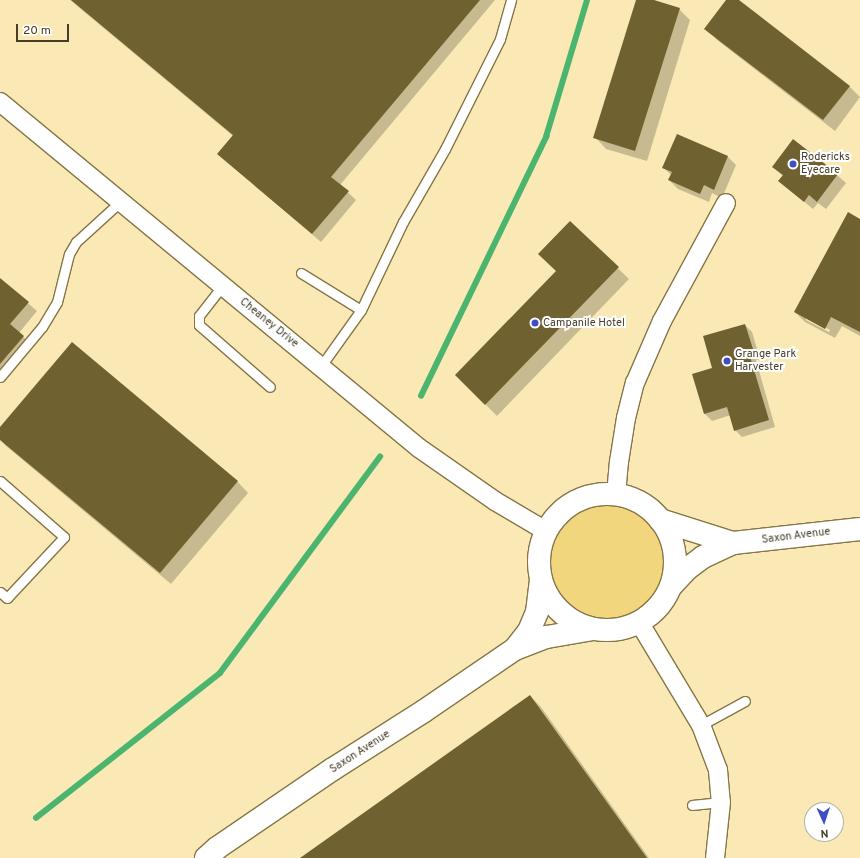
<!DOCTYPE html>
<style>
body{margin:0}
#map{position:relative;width:860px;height:858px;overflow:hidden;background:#fae9b5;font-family:Overpass,sans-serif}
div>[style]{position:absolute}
.green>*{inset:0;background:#f2d67d}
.round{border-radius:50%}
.shadow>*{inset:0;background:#0003}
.stream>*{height:5.5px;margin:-2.75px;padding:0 2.75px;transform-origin:2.75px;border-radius:2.75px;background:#4bb56f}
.building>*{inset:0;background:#706130}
.roads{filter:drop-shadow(1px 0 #867646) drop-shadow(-1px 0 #867646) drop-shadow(0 1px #867646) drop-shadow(0 -1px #867646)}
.lane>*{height:9px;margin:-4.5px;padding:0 4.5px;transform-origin:4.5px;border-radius:4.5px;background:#fff}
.street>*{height:18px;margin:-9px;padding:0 9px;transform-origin:9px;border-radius:9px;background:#fff}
.secondary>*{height:22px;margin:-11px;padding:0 11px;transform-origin:11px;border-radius:11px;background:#fff}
.secondary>.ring{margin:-11px;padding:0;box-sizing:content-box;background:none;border:22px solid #fff;border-radius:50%}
.dots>*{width:11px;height:11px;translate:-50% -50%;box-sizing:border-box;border:2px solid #fff;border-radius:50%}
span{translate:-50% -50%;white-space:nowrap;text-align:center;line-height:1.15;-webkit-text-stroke:4px #fff;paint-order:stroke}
.poi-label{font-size:11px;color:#443d28}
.left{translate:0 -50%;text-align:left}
.street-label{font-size:11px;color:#443d28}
.north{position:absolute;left:804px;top:802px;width:40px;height:40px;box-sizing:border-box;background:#fff;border:1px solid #b4b1a9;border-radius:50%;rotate:177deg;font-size:11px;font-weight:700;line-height:16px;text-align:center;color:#443d28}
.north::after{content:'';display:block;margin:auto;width:14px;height:18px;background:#3f4ec2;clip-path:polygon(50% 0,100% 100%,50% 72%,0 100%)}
.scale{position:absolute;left:16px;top:24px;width:53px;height:18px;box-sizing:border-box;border:2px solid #443d28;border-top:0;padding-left:5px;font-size:12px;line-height:14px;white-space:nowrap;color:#443d28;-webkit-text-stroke:3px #fff;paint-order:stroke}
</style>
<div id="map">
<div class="green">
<i class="round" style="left:550px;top:505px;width:114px;height:114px"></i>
</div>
<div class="shadow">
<i style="clip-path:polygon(70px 0,495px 0,340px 185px,356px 200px,321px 242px,218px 154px,233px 136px)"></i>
<i style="clip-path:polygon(637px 0,650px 0,679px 9px,690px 20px,647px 161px,606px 149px,595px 137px)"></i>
<i style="clip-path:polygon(728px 0,737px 0,850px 87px,860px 97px,835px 131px,717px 40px,706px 28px)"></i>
<i style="clip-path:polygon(677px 135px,728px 157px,736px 165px,722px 198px,712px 193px,709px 202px,678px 189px,669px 180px,671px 175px,663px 167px)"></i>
<i style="clip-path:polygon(773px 167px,837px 175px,846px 183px,826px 209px,818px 203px,813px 209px,779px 181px,783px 176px)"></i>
<i style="clip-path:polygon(evenodd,860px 220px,860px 336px,842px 326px,835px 338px,805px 322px,795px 312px,860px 220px,806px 317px,830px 330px,829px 332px,806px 320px,806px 317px)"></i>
<i style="clip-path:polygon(570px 222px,629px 279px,497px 416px,456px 375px,557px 271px)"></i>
<i style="clip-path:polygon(0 279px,37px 311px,19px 333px,32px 345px,0 383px)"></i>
<i style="clip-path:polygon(745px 325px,752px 332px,760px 359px,756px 360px,775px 427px,742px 437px,735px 430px,731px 415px,712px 421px,705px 414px,693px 374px,714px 368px)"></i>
<i style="clip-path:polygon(0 428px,237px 481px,248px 493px,171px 584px,6px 446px,0 439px)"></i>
<i style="clip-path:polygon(530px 696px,541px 707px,649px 858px,302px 858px)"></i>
</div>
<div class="stream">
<i style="left:421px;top:396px;width:288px;rotate:-64.2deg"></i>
<i style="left:546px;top:137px;width:143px;rotate:-73.3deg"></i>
<i style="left:36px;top:818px;width:234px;rotate:-38.2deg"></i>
<i style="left:220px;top:673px;width:269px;rotate:-53.5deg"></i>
</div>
<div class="building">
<i style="clip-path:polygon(71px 0,480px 0,331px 177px,349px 191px,312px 234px,217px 154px,233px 135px)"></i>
<i style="clip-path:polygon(636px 0,654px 0,680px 8px,635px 151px,593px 138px)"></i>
<i style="clip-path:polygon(726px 0,739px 0,850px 86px,823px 120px,704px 29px)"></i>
<i style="clip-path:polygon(677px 134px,728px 156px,714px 190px,704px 185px,700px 194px,668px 180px,672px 172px,662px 168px)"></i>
<i style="clip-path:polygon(793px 139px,838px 174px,817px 202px,809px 195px,804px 202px,778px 181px,783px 175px,772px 167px)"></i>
<i style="clip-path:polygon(848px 212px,860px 219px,860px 332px,831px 317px,825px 329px,794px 312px)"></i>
<i style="clip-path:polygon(570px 221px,619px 267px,485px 405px,455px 375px,556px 271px,538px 254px)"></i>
<i style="clip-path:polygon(0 278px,29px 302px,10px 324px,24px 336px,0 364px)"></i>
<i style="clip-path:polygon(745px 324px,754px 352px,749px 353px,769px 420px,734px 431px,727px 407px,704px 414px,692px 374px,712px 368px,703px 336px)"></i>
<i style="clip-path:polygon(72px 342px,238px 481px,160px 573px,0 440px,0 427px)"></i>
<i style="clip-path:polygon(530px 695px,647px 858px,300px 858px)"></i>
</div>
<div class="roads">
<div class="lane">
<i style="left:301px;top:273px;width:70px;rotate:31.7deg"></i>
<i style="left:223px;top:285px;width:39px;rotate:128deg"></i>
<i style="left:199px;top:316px;width:9px;rotate:90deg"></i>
<i style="left:199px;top:325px;width:94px;rotate:41.1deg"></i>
<i style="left:321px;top:366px;width:69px;rotate:-54.5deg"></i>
<i style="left:361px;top:310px;width:98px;rotate:-64.5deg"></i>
<i style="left:403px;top:222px;width:84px;rotate:-60.1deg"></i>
<i style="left:445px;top:149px;width:123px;rotate:-63.4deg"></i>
<i style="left:500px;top:39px;width:41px;rotate:-74.2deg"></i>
<i style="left:0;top:377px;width:65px;rotate:-50deg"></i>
<i style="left:42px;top:327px;width:29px;rotate:-59deg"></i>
<i style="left:57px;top:302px;width:49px;rotate:-76deg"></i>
<i style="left:69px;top:254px;width:14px;rotate:-60deg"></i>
<i style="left:76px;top:242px;width:61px;rotate:-42.3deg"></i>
<i style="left:0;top:481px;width:85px;rotate:41.2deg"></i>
<i style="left:64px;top:537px;width:83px;rotate:133.1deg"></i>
<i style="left:7px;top:598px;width:9px;rotate:-139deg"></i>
<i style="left:701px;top:725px;width:50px;rotate:-28.6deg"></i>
<i style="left:692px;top:805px;width:29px;rotate:-6deg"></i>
</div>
<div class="street">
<i style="left:0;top:102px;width:543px;rotate:39.55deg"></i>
<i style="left:419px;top:448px;width:93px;rotate:34.9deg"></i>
<i style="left:495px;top:501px;width:59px;rotate:30.5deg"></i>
<i style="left:616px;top:495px;width:33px;rotate:-85deg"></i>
<i style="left:619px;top:462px;width:45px;rotate:-81deg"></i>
<i style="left:626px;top:418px;width:36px;rotate:-76deg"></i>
<i style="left:635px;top:383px;width:68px;rotate:-66.5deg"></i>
<i style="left:662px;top:321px;width:134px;rotate:-61.5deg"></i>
<i style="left:639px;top:622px;width:120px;rotate:59deg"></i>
<i style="left:701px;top:725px;width:48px;rotate:69.3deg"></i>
<i style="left:718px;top:770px;width:32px;rotate:85deg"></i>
<i style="left:721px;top:802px;width:56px;rotate:96.1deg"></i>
</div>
<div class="secondary">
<i class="ring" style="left:539px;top:494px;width:114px;height:114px"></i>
<i style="left:660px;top:520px;width:77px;rotate:17.5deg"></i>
<i style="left:671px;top:586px;width:23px;rotate:-47deg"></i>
<i style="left:687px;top:569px;width:20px;rotate:-37deg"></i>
<i style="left:703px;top:557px;width:33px;rotate:-25deg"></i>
<i style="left:733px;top:543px;width:128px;rotate:-6.3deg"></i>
<i style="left:515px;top:649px;width:23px;rotate:-52deg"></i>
<i style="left:529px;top:631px;width:21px;rotate:-67deg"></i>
<i style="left:537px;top:612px;width:32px;rotate:-83deg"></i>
<i style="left:206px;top:858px;width:15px;rotate:-42deg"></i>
<i style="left:217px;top:848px;width:140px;rotate:-34.3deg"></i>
<i style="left:333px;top:769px;width:108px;rotate:-32.5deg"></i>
<i style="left:424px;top:711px;width:110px;rotate:-34.3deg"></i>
<i style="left:515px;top:649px;width:34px;rotate:-21deg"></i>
<i style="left:547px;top:637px;width:47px;rotate:-9.9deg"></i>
</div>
</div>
<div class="dots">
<i style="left:793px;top:164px;background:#3f4ec2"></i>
<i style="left:535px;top:323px;background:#3f4ec2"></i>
<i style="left:727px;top:361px;background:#3f4ec2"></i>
</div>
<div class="poi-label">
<span class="left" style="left:801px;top:164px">Rodericks<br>Eyecare</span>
<span class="left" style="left:543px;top:323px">Campanile Hotel</span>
<span class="left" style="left:735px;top:361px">Grange Park<br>Harvester</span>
</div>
<div class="street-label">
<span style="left:269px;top:323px;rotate:39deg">Cheaney Drive</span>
<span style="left:796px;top:536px;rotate:-7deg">Saxon Avenue</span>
<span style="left:360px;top:752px;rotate:-33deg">Saxon Avenue</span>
</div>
<div class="north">N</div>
<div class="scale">20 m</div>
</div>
